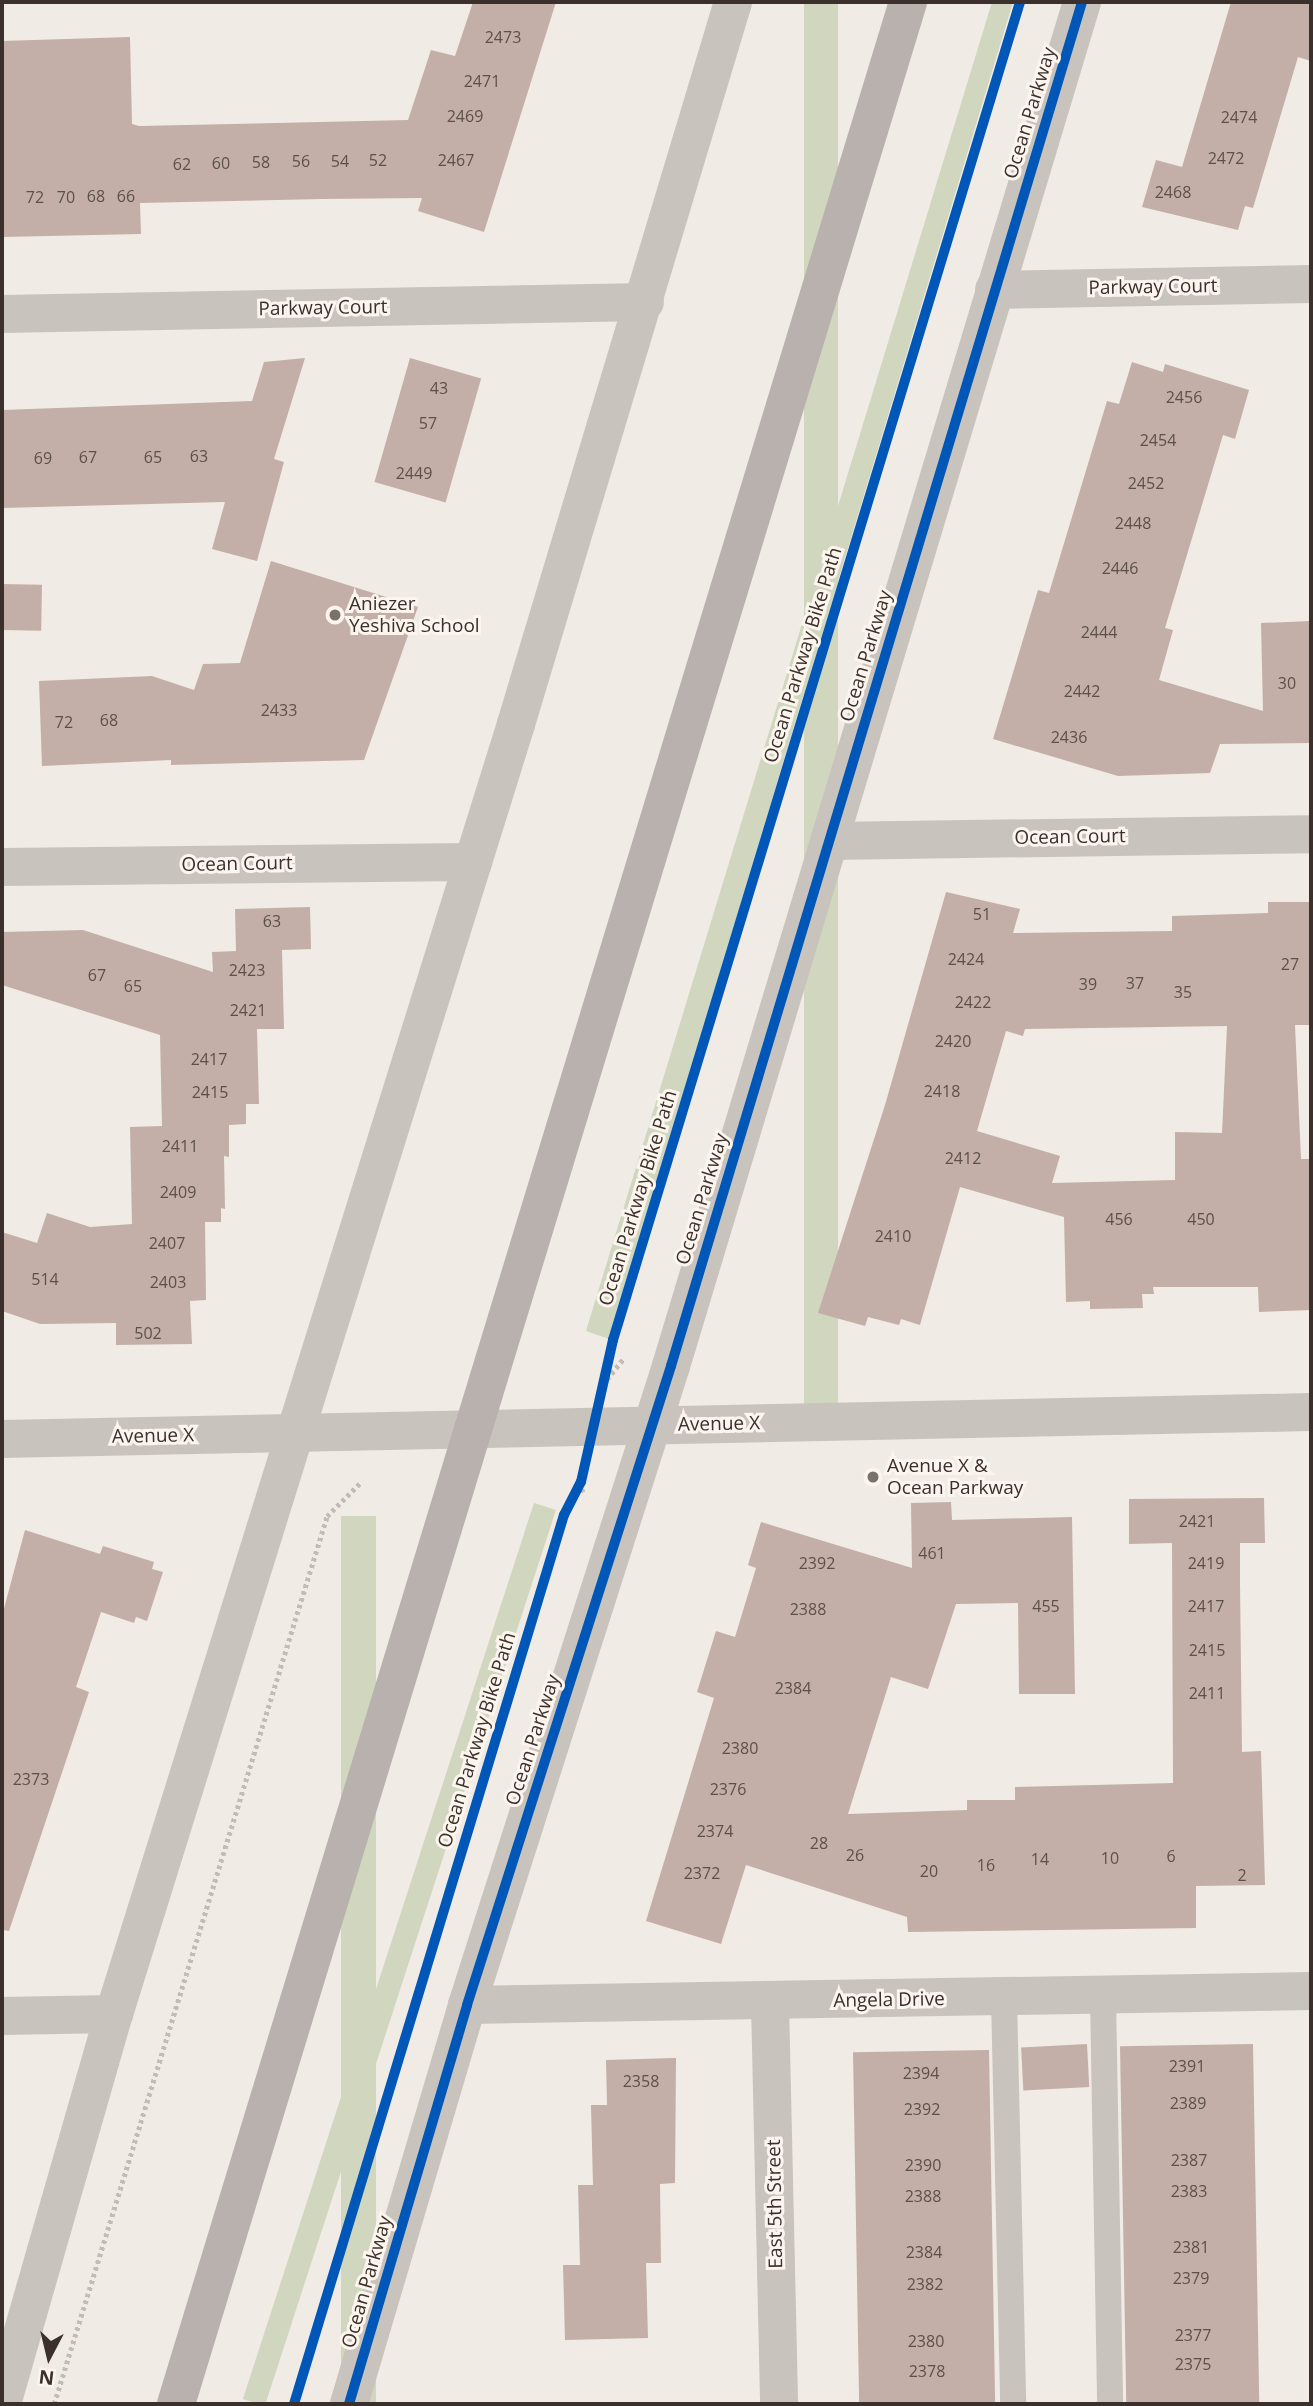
<!DOCTYPE html>
<style>
body{margin:0}
#map{position:relative;width:1313px;height:2406px;overflow:hidden;background:#f0ebe5;font-family:"Open Sans",sans-serif}
div>[style]{position:absolute}
.green>*{inset:0;background:#d1d6bf;transform-origin:0 0}
.building>*{inset:0;background:#c3afa7;transform-origin:0 0}
.path>*{height:4.5px;margin-top:-2.25px;transform-origin:0;background:repeating-linear-gradient(90deg,#c2bbb6 0 3.5px,transparent 0 7px)}
.lane>*{height:26px;margin:-13px;padding:0 13px;transform-origin:13px;border-radius:13px;background:#c9c3be}
.street>*{height:38px;margin:-19px;padding:0 19px;transform-origin:19px;border-radius:19px;background:#c9c3be}
.primary>*{height:38px;margin:-19px;padding:0 19px;transform-origin:19px;border-radius:19px;background:#b8b1ad}
.cycleway>*{height:10px;margin:-5px;padding:0 5px;transform-origin:5px;border-radius:5px;background:#0057b8}
.dots>*{width:19px;height:19px;translate:-50% -50%;box-sizing:border-box;border:4px solid #fbf5ee;border-radius:50%}
span{translate:-50% -50%;white-space:nowrap;text-align:center;line-height:1.15;-webkit-text-stroke:6px #fbf5ee;paint-order:stroke}
.number-label{font-size:16px;color:#5d504a}
.number-label span{-webkit-text-stroke-width:0}
.street-label{font-size:19px;color:#3b302b}
.poi-label{font-size:19px;color:#3b302b}
.left{translate:0 -50%;text-align:left}
.frame{position:absolute;inset:0;border:4px solid #3b302b;pointer-events:none}
.north{position:absolute;left:14px;top:2322px;width:70px;height:70px;-webkit-text-stroke:5px #fbf5ee;paint-order:stroke;rotate:187deg;font-size:19px;font-weight:700;line-height:28px;text-align:center;color:#3b302b}
.north::after{content:'';display:block;margin:auto;width:24px;height:32px;background:#3b302b;clip-path:polygon(50% 0,100% 100%,50% 72%,0 100%)}
</style>
<div id="map">
<div class="green">
<i style="left:804px;top:2px;width:34px;height:1415px"></i>
<i style="clip-path:polygon(992px 2px,1013px 2px,609px 1339px,586px 1331px)"></i>
<i style="left:534px;top:1503px;width:23px;height:942px;rotate:18deg"></i>
<i style="left:341px;top:1516px;width:35px;height:928px"></i>
</div>
<div class="building">
<i style="clip-path:polygon(473px 2px,556px 2px,484px 232px,418px 211px,422px 198px,322px 199px,140px 203px,141px 234px,2px 237px,2px 41px,130px 37px,132px 124px,139px 126px,408px 120px,431px 50px,455px 56px)"></i>
<i style="clip-path:polygon(1231px 2px,1311px 2px,1311px 61px,1298px 57px,1253px 208px,1245px 206px,1238px 230px,1142px 207px,1156px 160px,1182px 167px)"></i>
<i style="clip-path:polygon(305px 358px,274px 459px,284px 462px,257px 561px,212px 549px,225px 502px,2px 508px,2px 410px,252px 401px,264px 362px)"></i>
<i style="left:410px;top:358px;width:74px;height:129px;rotate:16deg"></i>
<i style="clip-path:polygon(1132px 362px,1163px 372px,1165px 364px,1249px 390px,1235px 439px,1223px 435px,1165px 628px,1173px 630px,1159px 680px,1263px 711px,1261px 623px,1311px 621px,1311px 743px,1220px 744px,1210px 773px,1118px 776px,993px 739px,1038px 590px,1049px 593px,1107px 401px,1119px 404px)"></i>
<i style="clip-path:polygon(271px 561px,418px 607px,364px 760px,171px 765px,171px 760px,42px 766px,39px 681px,152px 676px,194px 690px,203px 664px,240px 663px)"></i>
<i style="left:2px;top:584px;width:40px;height:46px;rotate:1deg"></i>
<i style="clip-path:polygon(evenodd,946px 892px,1020px 909px,1013px 933px,1172px 931px,1172px 916px,1268px 913px,1268px 902px,1311px 902px,1311px 1025px,1295px 1025px,1301px 1159px,1311px 1159px,1311px 1310px,1259px 1312px,1258px 1287px,1153px 1287px,1154px 1294px,1142px 1294px,1143px 1308px,1090px 1309px,1090px 1301px,1066px 1302px,1064px 1217px,960px 1187px,920px 1325px,901px 1319px,899px 1325px,868px 1317px,865px 1326px,818px 1313px,885px 1105px,946px 892px,1227px 1026px,1222px 1133px,1175px 1132px,1175px 1180px,1052px 1183px,1060px 1156px,977px 1131px,1006px 1031px,1023px 1036px,1025px 1029px,1227px 1026px)"></i>
<i style="clip-path:polygon(310px 907px,311px 949px,282px 950px,284px 1029px,257px 1029px,259px 1104px,246px 1104px,246px 1124px,229px 1125px,229px 1157px,224px 1156px,225px 1209px,221px 1208px,221px 1222px,205px 1222px,206px 1300px,190px 1301px,192px 1344px,116px 1345px,116px 1323px,40px 1324px,2px 1311px,2px 1232px,37px 1243px,47px 1213px,90px 1227px,132px 1224px,130px 1127px,162px 1126px,160px 1035px,2px 985px,2px 932px,83px 930px,213px 972px,212px 952px,236px 951px,235px 909px)"></i>
<i style="clip-path:polygon(1264px 1498px,1265px 1543px,1240px 1543px,1240px 1584px,1242px 1752px,1261px 1751px,1265px 1885px,1196px 1886px,1196px 1928px,908px 1932px,907px 1917px,746px 1865px,721px 1944px,646px 1921px,714px 1698px,697px 1692px,716px 1631px,735px 1637px,756px 1568px,748px 1565px,761px 1522px,912px 1568px,911px 1503px,951px 1502px,952px 1520px,1072px 1517px,1075px 1694px,1019px 1694px,1018px 1603px,956px 1604px,928px 1689px,891px 1677px,848px 1814px,967px 1810px,967px 1800px,1015px 1800px,1015px 1787px,1173px 1783px,1172px 1543px,1129px 1544px,1129px 1499px)"></i>
<i style="clip-path:polygon(25px 1530px,100px 1554px,103px 1546px,154px 1562px,152px 1569px,163px 1572px,147px 1621px,136px 1617px,134px 1623px,101px 1612px,76px 1687px,89px 1692px,9px 1931px,2px 1930px,2px 1616px)"></i>
<i style="left:1087px;top:2044px;width:43px;height:66px;rotate:87deg"></i>
<i style="left:1253px;top:2044px;width:360px;height:133px;rotate:89deg"></i>
<i style="left:989px;top:2050px;width:354px;height:136px;rotate:89deg"></i>
<i style="clip-path:polygon(676px 2058px,675px 2183px,660px 2184px,661px 2263px,646px 2263px,648px 2338px,565px 2340px,563px 2265px,580px 2265px,578px 2185px,593px 2185px,591px 2105px,607px 2105px,606px 2060px)"></i>
</div>
<div class="path">
<i style="left:607px;top:1379px;width:27px;rotate:-51deg"></i>
<i style="left:581px;top:1482px;width:11px;rotate:80deg"></i>
<i style="left:54px;top:2404px;width:929px;rotate:-72.91deg"></i>
<i style="left:327px;top:1516px;width:47px;rotate:-45deg"></i>
</div>
<div class="lane">
<i style="left:1103px;top:1996px;width:408px;rotate:89deg"></i>
<i style="left:1004px;top:1998px;width:406px;rotate:88.7deg"></i>
</div>
<div class="street">
<i style="left:994px;top:290px;width:317px;rotate:-1.1deg"></i>
<i style="left:2px;top:314px;width:643px;rotate:-1.07deg"></i>
<i style="left:829px;top:841px;width:482px;rotate:-0.8deg"></i>
<i style="left:2px;top:867px;width:471px;rotate:-0.6deg"></i>
<i style="left:2px;top:1439px;width:1309px;rotate:-1.18deg"></i>
<i style="left:770px;top:2003px;width:401px;rotate:88.7deg"></i>
<i style="left:467px;top:2005px;width:844px;rotate:-0.95deg"></i>
<i style="left:2px;top:2016px;width:112px;rotate:-1deg"></i>
<i style="left:2px;top:2404px;width:406px;rotate:-74deg"></i>
<i style="left:114px;top:2014px;width:1351px;rotate:-72.69deg"></i>
<i style="left:516px;top:724px;width:754px;rotate:-73.27deg"></i>
<i style="left:349px;top:2404px;width:416px;rotate:-73.5deg"></i>
<i style="left:467px;top:2005px;width:671px;rotate:-72.29deg"></i>
<i style="left:671px;top:1366px;width:1425px;rotate:-73.23deg"></i>
</div>
<div class="primary">
<i style="left:176px;top:2404px;width:2511px;rotate:-73.05deg"></i>
</div>
<div class="cycleway">
<i style="left:294px;top:2404px;width:929px;rotate:-73.11deg"></i>
<i style="left:564px;top:1515px;width:37px;rotate:-63deg"></i>
<i style="left:581px;top:1482px;width:146px;rotate:-77.3deg"></i>
<i style="left:613px;top:1340px;width:1399px;rotate:-73.08deg"></i>
<i style="left:349px;top:2404px;width:416px;rotate:-73.5deg"></i>
<i style="left:467px;top:2005px;width:671px;rotate:-72.29deg"></i>
<i style="left:671px;top:1366px;width:1425px;rotate:-73.23deg"></i>
</div>
<div class="dots">
<i style="left:335px;top:615px;background:#7a716c"></i>
<i style="left:873px;top:1477px;background:#7a716c"></i>
</div>
<div class="number-label">
<span style="left:503px;top:37px">2473</span>
<span style="left:482px;top:81px">2471</span>
<span style="left:465px;top:116px">2469</span>
<span style="left:1239px;top:117px">2474</span>
<span style="left:1226px;top:158px">2472</span>
<span style="left:378px;top:160px">52</span>
<span style="left:456px;top:160px">2467</span>
<span style="left:301px;top:161px">56</span>
<span style="left:340px;top:161px">54</span>
<span style="left:261px;top:162px">58</span>
<span style="left:221px;top:163px">60</span>
<span style="left:182px;top:164px">62</span>
<span style="left:1173px;top:192px">2468</span>
<span style="left:96px;top:196px">68</span>
<span style="left:126px;top:196px">66</span>
<span style="left:35px;top:197px">72</span>
<span style="left:66px;top:197px">70</span>
<span style="left:439px;top:388px">43</span>
<span style="left:1184px;top:397px">2456</span>
<span style="left:428px;top:423px">57</span>
<span style="left:1158px;top:440px">2454</span>
<span style="left:199px;top:456px">63</span>
<span style="left:88px;top:457px">67</span>
<span style="left:153px;top:457px">65</span>
<span style="left:43px;top:458px">69</span>
<span style="left:414px;top:473px">2449</span>
<span style="left:1146px;top:483px">2452</span>
<span style="left:1133px;top:523px">2448</span>
<span style="left:1120px;top:568px">2446</span>
<span style="left:1099px;top:632px">2444</span>
<span style="left:1287px;top:683px">30</span>
<span style="left:1082px;top:691px">2442</span>
<span style="left:279px;top:710px">2433</span>
<span style="left:109px;top:720px">68</span>
<span style="left:64px;top:722px">72</span>
<span style="left:1069px;top:737px">2436</span>
<span style="left:982px;top:914px">51</span>
<span style="left:272px;top:921px">63</span>
<span style="left:966px;top:959px">2424</span>
<span style="left:1290px;top:964px">27</span>
<span style="left:247px;top:970px">2423</span>
<span style="left:97px;top:975px">67</span>
<span style="left:1135px;top:983px">37</span>
<span style="left:1088px;top:984px">39</span>
<span style="left:133px;top:986px">65</span>
<span style="left:1183px;top:992px">35</span>
<span style="left:973px;top:1002px">2422</span>
<span style="left:248px;top:1010px">2421</span>
<span style="left:953px;top:1041px">2420</span>
<span style="left:209px;top:1059px">2417</span>
<span style="left:942px;top:1091px">2418</span>
<span style="left:210px;top:1092px">2415</span>
<span style="left:180px;top:1146px">2411</span>
<span style="left:963px;top:1158px">2412</span>
<span style="left:178px;top:1192px">2409</span>
<span style="left:1119px;top:1219px">456</span>
<span style="left:1201px;top:1219px">450</span>
<span style="left:893px;top:1236px">2410</span>
<span style="left:167px;top:1243px">2407</span>
<span style="left:45px;top:1279px">514</span>
<span style="left:168px;top:1282px">2403</span>
<span style="left:148px;top:1333px">502</span>
<span style="left:1197px;top:1521px">2421</span>
<span style="left:932px;top:1553px">461</span>
<span style="left:817px;top:1563px">2392</span>
<span style="left:1206px;top:1563px">2419</span>
<span style="left:1046px;top:1606px">455</span>
<span style="left:1206px;top:1606px">2417</span>
<span style="left:808px;top:1609px">2388</span>
<span style="left:1207px;top:1650px">2415</span>
<span style="left:793px;top:1688px">2384</span>
<span style="left:1207px;top:1693px">2411</span>
<span style="left:740px;top:1748px">2380</span>
<span style="left:31px;top:1779px">2373</span>
<span style="left:728px;top:1789px">2376</span>
<span style="left:715px;top:1831px">2374</span>
<span style="left:819px;top:1843px">28</span>
<span style="left:855px;top:1855px">26</span>
<span style="left:1171px;top:1856px">6</span>
<span style="left:1110px;top:1858px">10</span>
<span style="left:1040px;top:1859px">14</span>
<span style="left:986px;top:1865px">16</span>
<span style="left:929px;top:1871px">20</span>
<span style="left:702px;top:1873px">2372</span>
<span style="left:1242px;top:1875px">2</span>
<span style="left:1187px;top:2066px">2391</span>
<span style="left:921px;top:2073px">2394</span>
<span style="left:641px;top:2081px">2358</span>
<span style="left:1188px;top:2103px">2389</span>
<span style="left:922px;top:2109px">2392</span>
<span style="left:1189px;top:2160px">2387</span>
<span style="left:923px;top:2165px">2390</span>
<span style="left:1189px;top:2191px">2383</span>
<span style="left:923px;top:2196px">2388</span>
<span style="left:1191px;top:2247px">2381</span>
<span style="left:924px;top:2252px">2384</span>
<span style="left:1191px;top:2278px">2379</span>
<span style="left:925px;top:2284px">2382</span>
<span style="left:1193px;top:2335px">2377</span>
<span style="left:926px;top:2341px">2380</span>
<span style="left:1193px;top:2364px">2375</span>
<span style="left:927px;top:2371px">2378</span>
</div>
<div class="street-label">
<span style="left:1030px;top:113px;rotate:-73deg">Ocean Parkway</span>
<span style="left:1153px;top:287px;rotate:-1deg">Parkway Court</span>
<span style="left:323px;top:308px;rotate:-1deg">Parkway Court</span>
<span style="left:803px;top:655px;rotate:-73deg">Ocean Parkway Bike Path</span>
<span style="left:866px;top:656px;rotate:-73deg">Ocean Parkway</span>
<span style="left:1070px;top:837px;rotate:-1deg">Ocean Court</span>
<span style="left:237px;top:864px;rotate:-1deg">Ocean Court</span>
<span style="left:638px;top:1198px;rotate:-73deg">Ocean Parkway Bike Path</span>
<span style="left:702px;top:1199px;rotate:-73deg">Ocean Parkway</span>
<span style="left:719px;top:1424px;rotate:-1deg">Avenue X</span>
<span style="left:153px;top:1436px;rotate:-1deg">Avenue X</span>
<span style="left:477px;top:1740px;rotate:-73deg">Ocean Parkway Bike Path</span>
<span style="left:533px;top:1740px;rotate:-72deg">Ocean Parkway</span>
<span style="left:889px;top:2000px;rotate:-1deg">Angela Drive</span>
<span style="left:775px;top:2204px;rotate:-91deg">East 5th Street</span>
<span style="left:367px;top:2282px;rotate:-74deg">Ocean Parkway</span>
</div>
<div class="poi-label">
<span class="left" style="left:349px;top:615px">Aniezer<br>Yeshiva School</span>
<span class="left" style="left:887px;top:1477px">Avenue X &amp;<br>Ocean Parkway</span>
</div>
<div class="frame"></div>
<div class="north">N</div>
</div>
